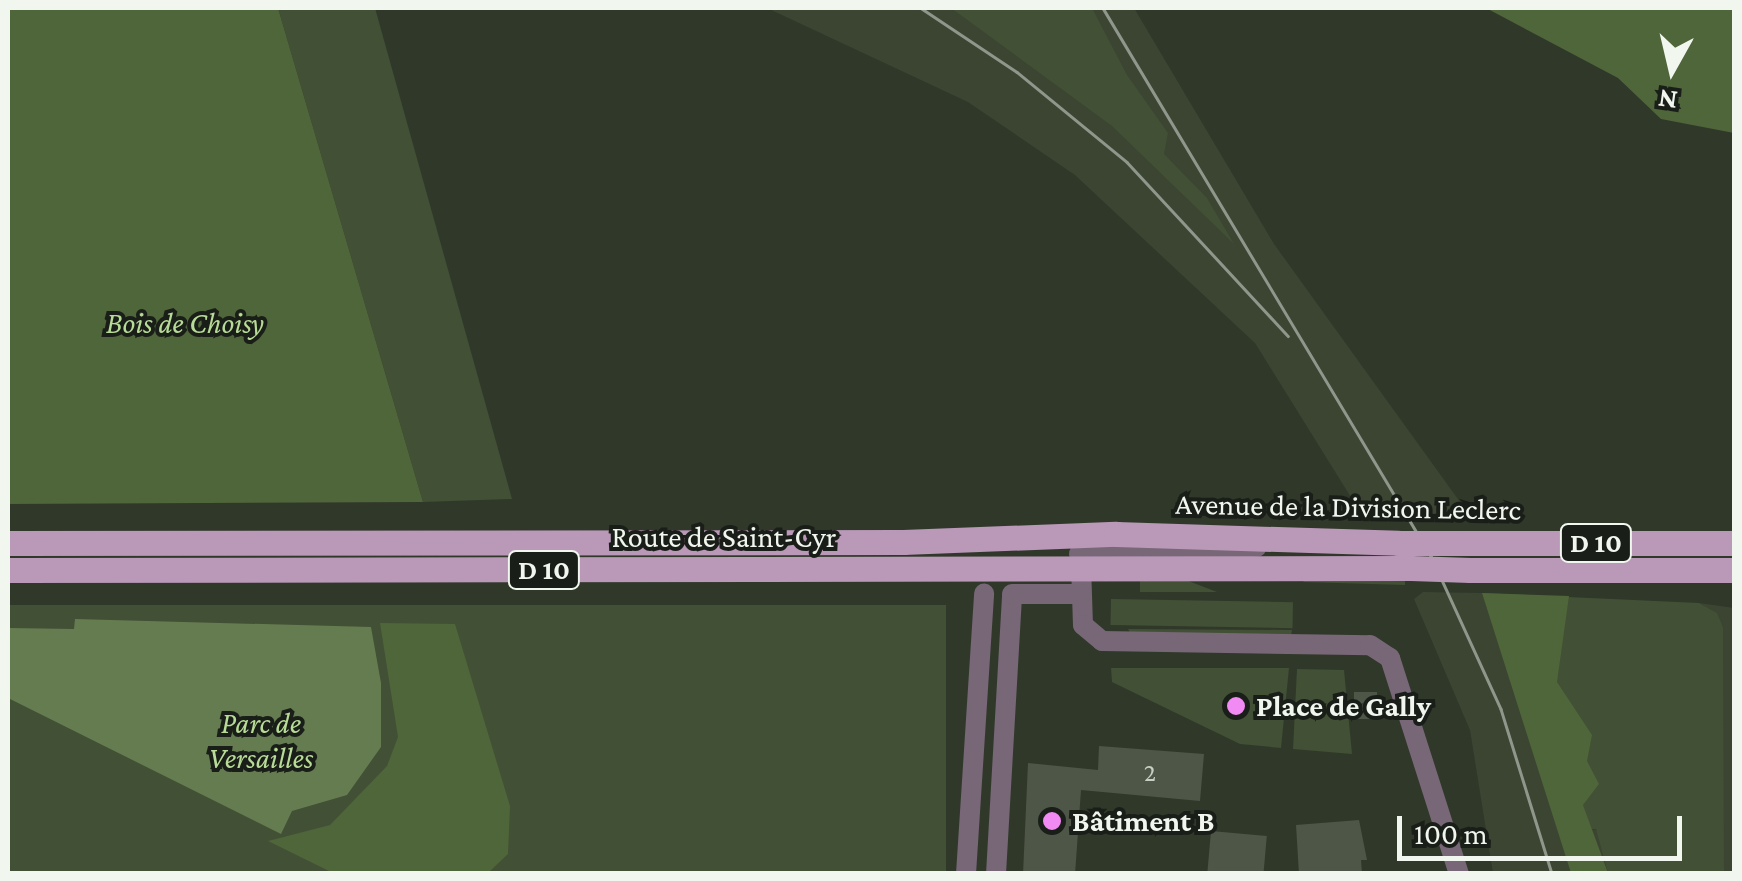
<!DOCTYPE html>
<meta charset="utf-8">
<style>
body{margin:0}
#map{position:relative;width:1742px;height:881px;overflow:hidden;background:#30382a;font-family:"Crimson Pro",serif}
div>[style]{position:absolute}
.built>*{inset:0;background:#3b4532}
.green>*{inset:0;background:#425035;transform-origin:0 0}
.forest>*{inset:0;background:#4f653a}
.water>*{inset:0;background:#657c51}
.building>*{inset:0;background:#4e5648;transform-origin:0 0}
.street>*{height:20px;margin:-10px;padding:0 10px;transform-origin:10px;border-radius:10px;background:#776777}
.primary>*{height:25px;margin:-12.5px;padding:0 12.5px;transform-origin:12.5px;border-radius:12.5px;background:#b998b8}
.tram>*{height:2.5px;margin:-1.25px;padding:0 1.25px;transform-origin:1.25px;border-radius:1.25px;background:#8f968b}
.primary-bridge>*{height:25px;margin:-12.5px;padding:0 12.5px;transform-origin:12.5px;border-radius:12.5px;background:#b998b8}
.dots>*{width:28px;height:28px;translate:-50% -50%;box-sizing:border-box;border:5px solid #1a1e18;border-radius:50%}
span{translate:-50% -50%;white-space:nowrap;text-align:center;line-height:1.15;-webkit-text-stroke:8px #1a1e18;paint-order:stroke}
.number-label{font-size:25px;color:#c8cec4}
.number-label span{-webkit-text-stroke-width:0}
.shield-label span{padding:2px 8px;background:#1a1e18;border:2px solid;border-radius:8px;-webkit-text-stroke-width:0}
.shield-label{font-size:28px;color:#f1f6ee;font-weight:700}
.park-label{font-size:30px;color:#b8dc97;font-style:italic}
.street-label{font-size:30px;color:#f1f6ee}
.poi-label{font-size:30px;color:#f1f6ee;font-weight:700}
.left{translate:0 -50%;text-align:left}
.frame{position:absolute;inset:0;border:10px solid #f1f6ee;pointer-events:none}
.north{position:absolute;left:1622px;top:20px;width:100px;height:100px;-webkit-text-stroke:8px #1a1e18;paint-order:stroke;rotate:188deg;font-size:28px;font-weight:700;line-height:40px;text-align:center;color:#f1f6ee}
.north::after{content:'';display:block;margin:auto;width:35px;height:45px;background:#f1f6ee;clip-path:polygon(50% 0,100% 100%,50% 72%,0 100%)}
.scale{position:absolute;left:1397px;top:816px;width:285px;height:45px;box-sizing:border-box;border:5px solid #f1f6ee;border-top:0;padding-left:12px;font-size:30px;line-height:35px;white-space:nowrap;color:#f1f6ee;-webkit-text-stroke:8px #1a1e18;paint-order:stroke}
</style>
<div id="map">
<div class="built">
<i style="clip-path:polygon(767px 8px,1134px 8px,1274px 244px,1473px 520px,1362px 515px,1255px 343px,1075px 175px,968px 102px)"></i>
<i style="clip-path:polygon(1423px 592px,1482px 593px,1563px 832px,1721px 819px,1723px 627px,1716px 613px,1699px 603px,1734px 608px,1734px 873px,1493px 873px,1470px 730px,1414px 599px)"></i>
</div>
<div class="green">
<i style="clip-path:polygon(278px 8px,375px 8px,512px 499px,423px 502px)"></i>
<i style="clip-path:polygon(951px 8px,1092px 8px,1127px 75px,1168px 133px,1164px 154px,1207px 198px,1234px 244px,1112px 126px)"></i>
<i style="clip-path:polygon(1186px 580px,1217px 592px,1140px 592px,1140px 581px)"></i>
<i style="clip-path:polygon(1405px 580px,1405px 585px,1303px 582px,1306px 579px)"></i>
<i style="clip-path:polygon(1482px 593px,1699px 603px,1717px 613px,1723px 627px,1724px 873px,1608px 873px,1596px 829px,1562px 832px)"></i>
<i style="left:1111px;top:599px;width:182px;height:26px;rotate:1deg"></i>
<i style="left:8px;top:605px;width:938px;height:269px"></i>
<i style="clip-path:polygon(1128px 629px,1292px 630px,1291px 636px,1132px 636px)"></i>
<i style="clip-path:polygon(1111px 668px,1289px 668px,1281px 748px,1240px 744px,1112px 682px)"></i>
<i style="clip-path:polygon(1297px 669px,1344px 670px,1352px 754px,1293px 749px)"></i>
</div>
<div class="forest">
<i style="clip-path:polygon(8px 8px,278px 8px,423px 502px,8px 504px)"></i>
<i style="clip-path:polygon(1486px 8px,1734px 8px,1734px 133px,1661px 119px,1618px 78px)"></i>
<i style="clip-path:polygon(1482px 593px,1569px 596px,1557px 682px,1592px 735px,1587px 761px,1599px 784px,1583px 805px,1608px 873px,1571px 873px)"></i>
<i style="clip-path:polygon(380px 623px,455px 624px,510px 806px,508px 854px,488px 873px,333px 873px,268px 841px,330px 825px,387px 766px,398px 737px)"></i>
</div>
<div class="water">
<i style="clip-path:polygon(75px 619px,371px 627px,381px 683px,381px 747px,347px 795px,292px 811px,281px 834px,8px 698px,9px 628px,74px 629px)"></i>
</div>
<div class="building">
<i style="left:1354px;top:692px;width:23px;height:27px"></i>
<i style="clip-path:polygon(1099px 746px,1204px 754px,1200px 801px,1081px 790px,1075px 874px,1023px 874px,1028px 763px,1098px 770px)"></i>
<i style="clip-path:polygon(1359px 820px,1367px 860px,1361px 860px,1362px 874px,1299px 874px,1296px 825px)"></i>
<i style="left:1211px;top:831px;width:56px;height:43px;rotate:5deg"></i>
</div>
<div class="street">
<i style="left:1080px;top:535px;width:90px;rotate:88.1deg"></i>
<i style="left:1083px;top:625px;width:25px;rotate:40deg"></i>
<i style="left:1102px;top:641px;width:268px;rotate:0.9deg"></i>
<i style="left:1370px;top:645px;width:24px;rotate:33deg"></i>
<i style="left:1390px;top:658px;width:227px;rotate:72.3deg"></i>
<i style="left:1079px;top:554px;width:178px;rotate:-2.3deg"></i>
<i style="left:966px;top:874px;width:281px;rotate:-86.3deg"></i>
<i style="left:996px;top:874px;width:280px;rotate:-86.7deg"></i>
<i style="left:1012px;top:594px;width:69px"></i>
</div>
<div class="primary">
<i style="left:8px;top:543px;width:895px;rotate:-0.06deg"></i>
<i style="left:903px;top:542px;width:213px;rotate:-2.2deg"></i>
<i style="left:1116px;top:534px;width:282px;rotate:1.8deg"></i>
<i style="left:1457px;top:543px;width:277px"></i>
<i style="left:8px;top:570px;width:1403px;rotate:-0.08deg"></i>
<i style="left:1470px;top:570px;width:264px"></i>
</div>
<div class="tram">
<i style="left:921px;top:8px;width:115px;rotate:33.7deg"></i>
<i style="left:1017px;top:72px;width:142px;rotate:39.3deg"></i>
<i style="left:1127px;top:162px;width:237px;rotate:47.2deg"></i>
<i style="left:1103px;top:8px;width:639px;rotate:59.1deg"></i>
<i style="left:1431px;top:556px;width:168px;rotate:65.4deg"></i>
<i style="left:1501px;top:709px;width:173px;rotate:72.8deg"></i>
</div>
<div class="primary-bridge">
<i style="left:1398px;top:543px;width:59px"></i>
<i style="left:1411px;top:568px;width:59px;rotate:1.9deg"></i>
</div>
<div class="dots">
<i style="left:1236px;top:706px;background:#f28af3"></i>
<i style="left:1052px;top:821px;background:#f28af3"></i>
</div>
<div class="number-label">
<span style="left:1150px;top:773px">2</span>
</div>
<div class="shield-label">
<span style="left:1596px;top:543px">D 10</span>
<span style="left:544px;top:570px">D 10</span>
</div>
<div class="park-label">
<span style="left:185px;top:323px">Bois de Choisy</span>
<span style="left:261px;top:740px">Parc de<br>Versailles</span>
</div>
<div class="street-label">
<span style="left:1348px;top:507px;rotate:1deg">Avenue de la Division Leclerc</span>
<span style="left:724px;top:537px">Route de Saint-Cyr</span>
</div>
<div class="poi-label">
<span class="left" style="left:1256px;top:706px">Place de Gally</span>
<span class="left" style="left:1072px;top:821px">Bâtiment B</span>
</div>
<div class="frame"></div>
<div class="north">N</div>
<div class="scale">100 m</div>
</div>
